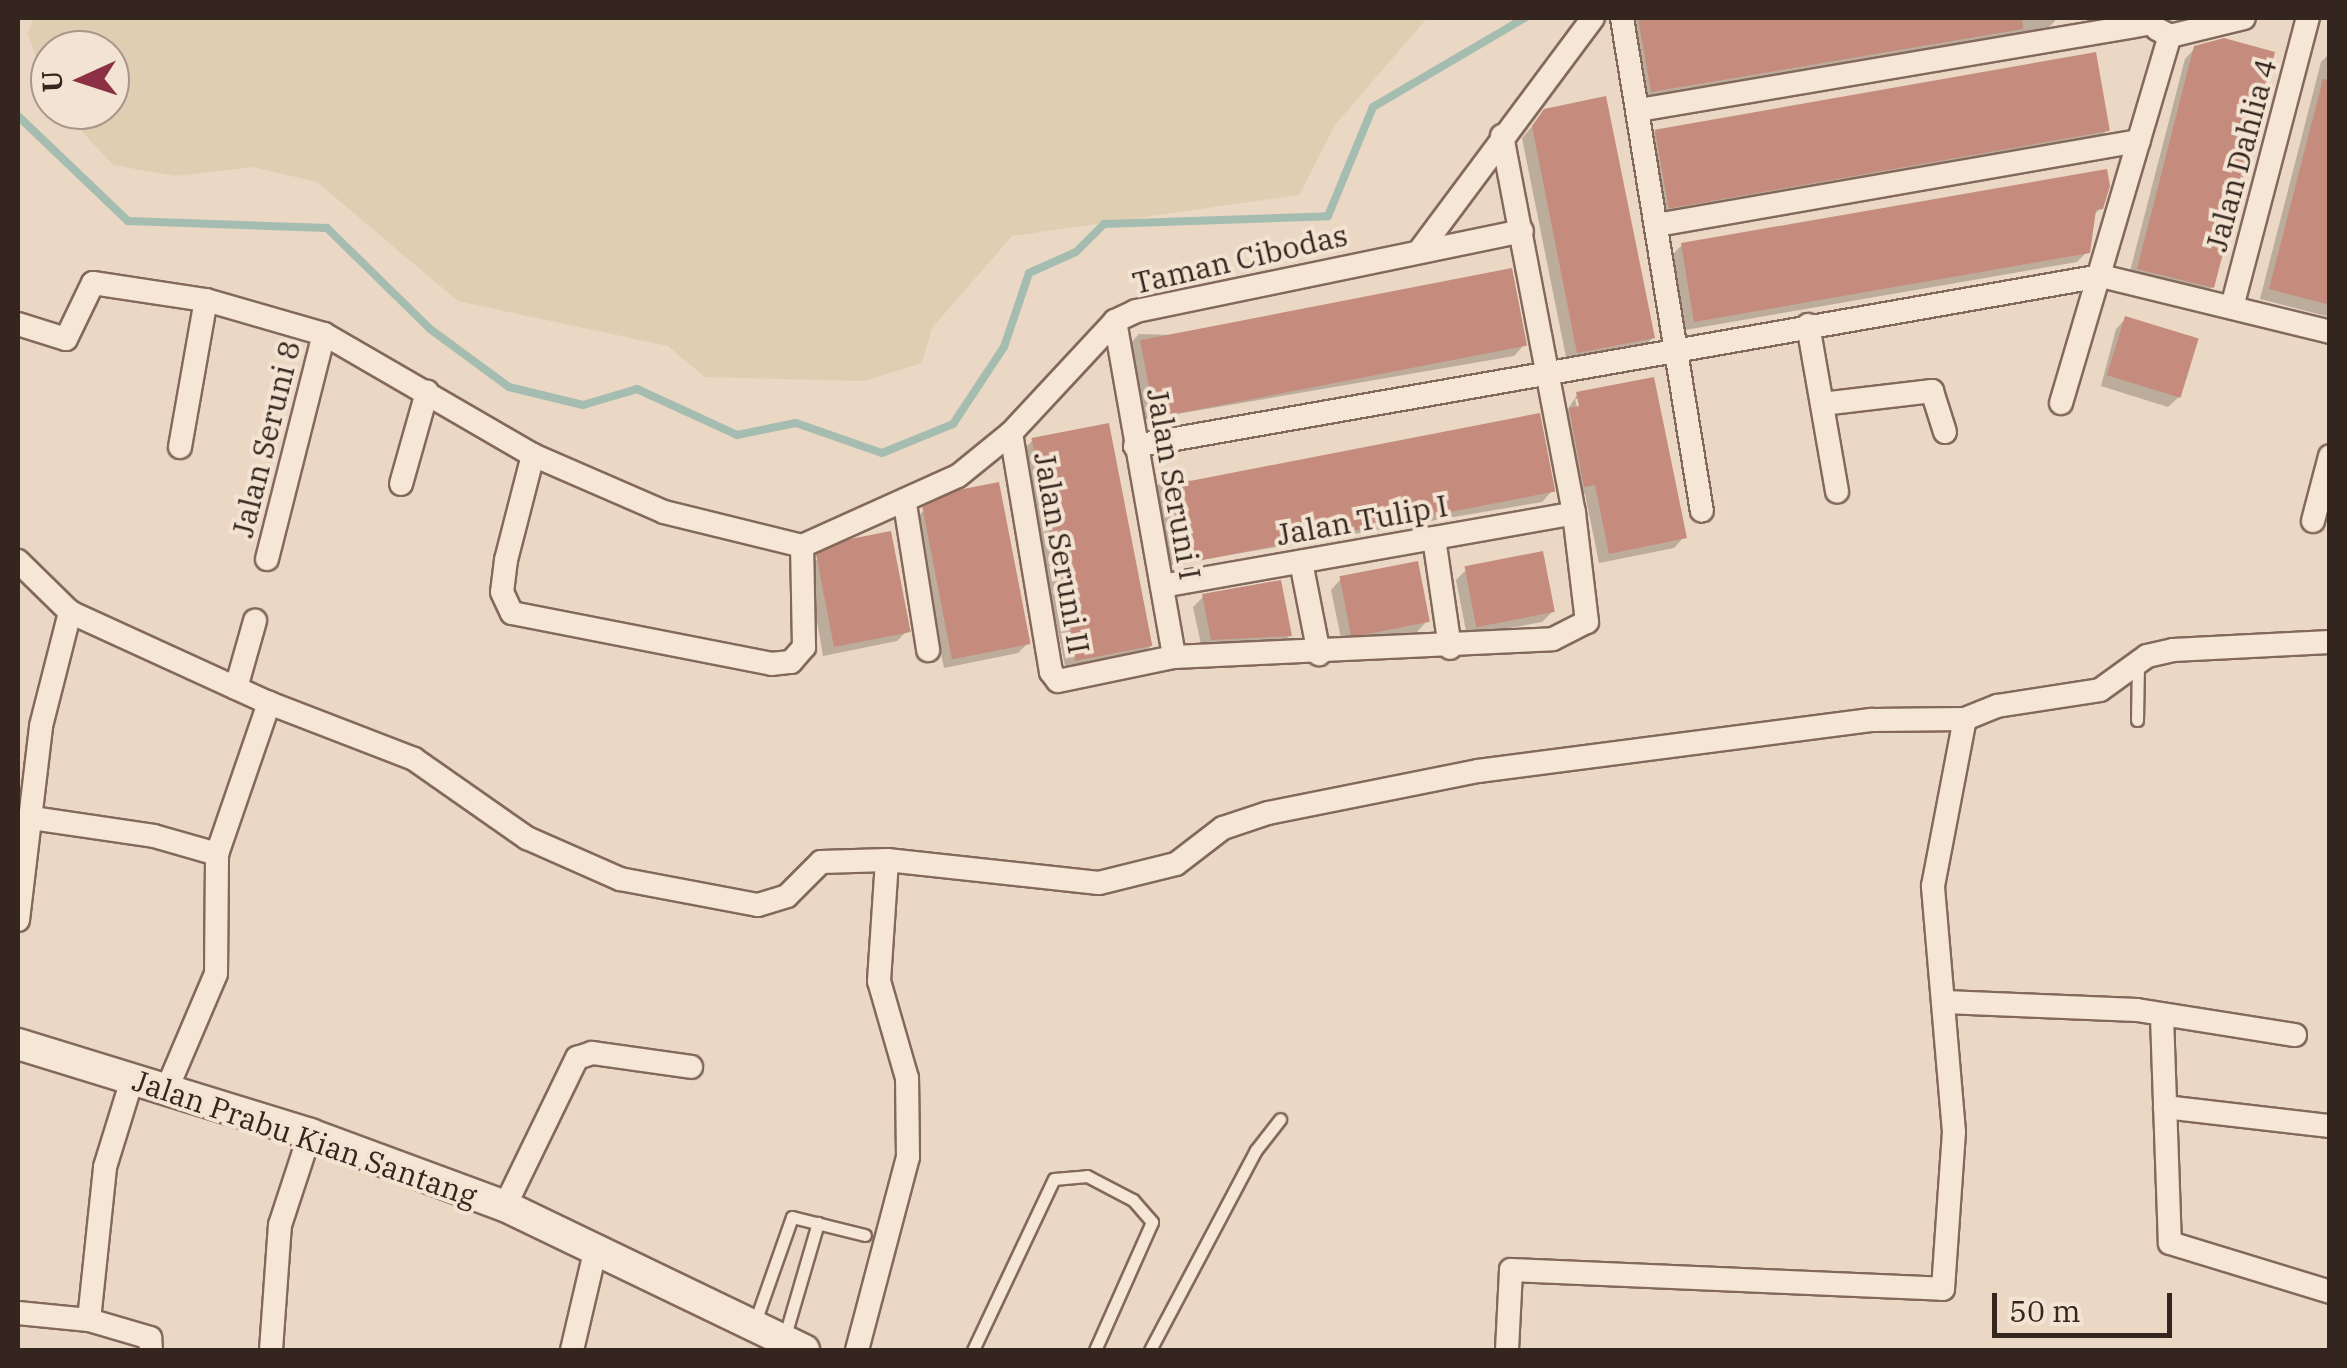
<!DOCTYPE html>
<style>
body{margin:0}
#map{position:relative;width:2347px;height:1368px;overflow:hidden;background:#ead7c4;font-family:"IBM Plex Serif",serif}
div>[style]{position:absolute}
.farmland>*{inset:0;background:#dfceb2}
.shadow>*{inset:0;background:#0003}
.stream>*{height:8px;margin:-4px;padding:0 4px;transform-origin:4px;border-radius:4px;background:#a5bdb1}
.building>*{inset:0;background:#c58c7d;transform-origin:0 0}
.roads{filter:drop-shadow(2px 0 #83695c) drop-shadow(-2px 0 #83695c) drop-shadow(0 2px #83695c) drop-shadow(0 -2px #83695c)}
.lane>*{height:11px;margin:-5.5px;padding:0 5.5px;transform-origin:5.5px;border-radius:5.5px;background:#f5e6d6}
.street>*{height:22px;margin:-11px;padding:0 11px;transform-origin:11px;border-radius:11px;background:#f5e6d6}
.secondary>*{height:30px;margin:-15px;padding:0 15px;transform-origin:15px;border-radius:15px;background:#f5e6d6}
span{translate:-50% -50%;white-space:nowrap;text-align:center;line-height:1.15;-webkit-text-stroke:8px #f2e3d2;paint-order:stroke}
.street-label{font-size:30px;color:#34251e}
.frame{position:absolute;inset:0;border:20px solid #34251e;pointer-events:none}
.north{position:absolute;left:30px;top:30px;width:100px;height:100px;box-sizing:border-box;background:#f2e3d2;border:2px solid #a6978a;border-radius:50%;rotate:267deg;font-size:28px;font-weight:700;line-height:40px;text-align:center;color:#34251e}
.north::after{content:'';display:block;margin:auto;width:35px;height:45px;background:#8c3144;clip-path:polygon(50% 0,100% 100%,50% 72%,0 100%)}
.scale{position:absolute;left:1992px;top:1293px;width:180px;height:45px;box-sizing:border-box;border:5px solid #34251e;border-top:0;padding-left:12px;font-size:30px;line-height:35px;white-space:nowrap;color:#34251e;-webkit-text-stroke:8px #f2e3d2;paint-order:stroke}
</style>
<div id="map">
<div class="farmland">
<i style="clip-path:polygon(33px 18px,1427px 18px,1335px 125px,1299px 195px,1012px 236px,932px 328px,922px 363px,864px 381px,705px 377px,668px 346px,458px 301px,317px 182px,253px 167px,175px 176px,113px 165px,62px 110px,110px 110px,110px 50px,50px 50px,50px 97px,28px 34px)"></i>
</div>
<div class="shadow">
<i style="clip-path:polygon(1636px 18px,2055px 18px,2055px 21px,2045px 31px,1641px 101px,1628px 26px)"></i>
<i style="clip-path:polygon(2195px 48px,2212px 287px,2202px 297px,2128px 279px,2185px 59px)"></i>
<i style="clip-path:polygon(2330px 53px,2330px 317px,2260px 299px,2321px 62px)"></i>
<i style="clip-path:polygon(1545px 111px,1653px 338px,1642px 348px,1567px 362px,1522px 138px)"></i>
<i style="clip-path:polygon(1656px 130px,2107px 130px,2097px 140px,1658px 216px,1646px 141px)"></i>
<i style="clip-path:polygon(2101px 208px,2093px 216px,2088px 251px,2077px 262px,1685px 330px,1672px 255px,1682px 245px)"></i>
<i style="clip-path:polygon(2126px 318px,2179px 397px,2168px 407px,2101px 386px,2116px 329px)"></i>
<i style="clip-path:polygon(1139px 334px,1524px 345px,1514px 356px,1142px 420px,1129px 345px)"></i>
<i style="clip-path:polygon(evenodd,1577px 395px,1684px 537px,1674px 548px,1599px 563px,1585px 494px,1574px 496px,1560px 421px,1577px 395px,1575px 399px,1580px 399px,1580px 419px,1575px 399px)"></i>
<i style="clip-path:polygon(1032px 441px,1152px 645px,1141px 655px,1066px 671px,1022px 451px)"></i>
<i style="clip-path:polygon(1163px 480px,1552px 491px,1542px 502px,1165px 566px,1153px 491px)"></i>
<i style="clip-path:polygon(924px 510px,1028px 643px,1018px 653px,944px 668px,914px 521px)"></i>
<i style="clip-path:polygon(819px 558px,907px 631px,897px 641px,823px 656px,808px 568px)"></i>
<i style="clip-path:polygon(1466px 570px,1552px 612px,1542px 622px,1467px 636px,1456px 580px)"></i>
<i style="clip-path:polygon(1341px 579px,1427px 621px,1417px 632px,1342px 643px,1331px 590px)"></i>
<i style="clip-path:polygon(1204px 596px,1289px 636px,1279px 646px,1202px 649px,1193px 607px)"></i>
</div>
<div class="stream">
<i style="left:18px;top:116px;width:152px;rotate:43.7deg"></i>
<i style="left:128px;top:221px;width:199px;rotate:2deg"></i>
<i style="left:327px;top:228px;width:144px;rotate:44.4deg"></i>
<i style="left:430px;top:329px;width:98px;rotate:36.3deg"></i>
<i style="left:509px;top:387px;width:76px;rotate:13.7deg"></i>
<i style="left:583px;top:405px;width:56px;rotate:-16.5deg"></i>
<i style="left:637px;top:389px;width:110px;rotate:24.7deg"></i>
<i style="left:737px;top:435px;width:60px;rotate:-11.5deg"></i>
<i style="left:796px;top:423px;width:91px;rotate:19.2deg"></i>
<i style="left:882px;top:453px;width:77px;rotate:-22.2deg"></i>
<i style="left:953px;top:424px;width:92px;rotate:-56.5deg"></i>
<i style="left:1004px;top:347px;width:78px;rotate:-71.3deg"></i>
<i style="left:1029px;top:273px;width:51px;rotate:-24.1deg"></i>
<i style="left:1076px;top:252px;width:40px;rotate:-45deg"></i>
<i style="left:1104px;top:224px;width:224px;rotate:-2deg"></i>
<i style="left:1328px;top:216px;width:118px;rotate:-67.6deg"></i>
<i style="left:1373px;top:107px;width:176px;rotate:-30.4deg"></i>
</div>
<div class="building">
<i style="clip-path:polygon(1638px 18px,2022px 18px,2023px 29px,1651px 92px)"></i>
<i style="clip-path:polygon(2224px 38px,2275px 52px,2214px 288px,2137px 269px,2194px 46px)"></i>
<i style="left:2096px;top:52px;width:80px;height:448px;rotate:80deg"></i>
<i style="clip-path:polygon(2323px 79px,2330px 80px,2330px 305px,2269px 289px)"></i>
<i style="clip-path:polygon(1606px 96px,1655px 338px,1577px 353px,1532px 126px,1544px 109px)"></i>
<i style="clip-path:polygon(2107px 169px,2110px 186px,2103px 209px,2096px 210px,2090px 253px,1694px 322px,1681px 243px)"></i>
<i style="left:1512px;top:268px;width:79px;height:379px;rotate:79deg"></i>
<i style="left:2125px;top:316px;width:77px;height:62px;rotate:17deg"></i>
<i style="clip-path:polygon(1654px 377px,1687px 538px,1609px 554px,1595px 485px,1584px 487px,1569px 408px,1579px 406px,1576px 392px)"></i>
<i style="left:1540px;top:413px;width:80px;height:384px;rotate:79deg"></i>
<i style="left:1109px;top:423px;width:227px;height:79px;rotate:79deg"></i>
<i style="left:999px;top:482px;width:165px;height:80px;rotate:79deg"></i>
<i style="left:891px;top:531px;width:103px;height:78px;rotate:79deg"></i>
<i style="left:1543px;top:551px;width:62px;height:80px;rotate:79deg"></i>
<i style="left:1418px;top:561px;width:62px;height:80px;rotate:79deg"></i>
<i style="clip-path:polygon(1281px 580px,1292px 636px,1211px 640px,1202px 594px)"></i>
</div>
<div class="roads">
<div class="lane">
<i style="left:2137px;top:720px;width:58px;rotate:-89deg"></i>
<i style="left:755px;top:1322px;width:111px;rotate:-70.6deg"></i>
<i style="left:792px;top:1217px;width:75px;rotate:13.9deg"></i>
<i style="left:784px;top:1339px;width:121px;rotate:-73.7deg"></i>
<i style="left:973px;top:1350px;width:189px;rotate:-64.7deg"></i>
<i style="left:1054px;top:1179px;width:33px;rotate:-5deg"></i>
<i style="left:1087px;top:1176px;width:52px;rotate:27.6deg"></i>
<i style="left:1133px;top:1200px;width:29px;rotate:49deg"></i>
<i style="left:1152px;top:1222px;width:140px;rotate:114deg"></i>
<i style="left:1150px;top:1350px;width:226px;rotate:-62.1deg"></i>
<i style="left:1256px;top:1150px;width:39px;rotate:-52deg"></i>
</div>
<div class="street">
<i style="left:1622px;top:18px;width:499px;rotate:80.8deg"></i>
<i style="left:2157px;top:29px;width:15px;rotate:28deg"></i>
<i style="left:2170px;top:36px;width:76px;rotate:-13.7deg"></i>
<i style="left:1639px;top:110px;width:515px;rotate:-9.61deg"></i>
<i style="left:1657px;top:225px;width:489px;rotate:-9.9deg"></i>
<i style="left:1420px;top:250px;width:289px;rotate:-53.3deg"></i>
<i style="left:2232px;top:307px;width:299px;rotate:-75.3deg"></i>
<i style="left:1115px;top:321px;width:341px;rotate:80deg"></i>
<i style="left:18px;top:324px;width:50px;rotate:17.4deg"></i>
<i style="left:66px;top:339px;width:62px;rotate:-64.3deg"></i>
<i style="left:93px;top:283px;width:114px;rotate:8.6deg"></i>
<i style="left:206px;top:300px;width:123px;rotate:16.1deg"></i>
<i style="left:324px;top:334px;width:241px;rotate:30.1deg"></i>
<i style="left:533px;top:455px;width:143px;rotate:23.5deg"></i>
<i style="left:664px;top:512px;width:142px;rotate:13.8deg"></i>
<i style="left:802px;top:546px;width:171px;rotate:-24.2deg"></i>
<i style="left:958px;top:476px;width:68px;rotate:-39.1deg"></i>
<i style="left:1011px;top:433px;width:153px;rotate:-47.1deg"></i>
<i style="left:1115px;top:321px;width:23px;rotate:-25deg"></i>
<i style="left:1136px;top:311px;width:394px;rotate:-11.7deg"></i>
<i style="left:1808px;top:325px;width:169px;rotate:80.1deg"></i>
<i style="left:2061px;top:403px;width:383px;rotate:-73.5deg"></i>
<i style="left:1822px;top:404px;width:111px;rotate:-6.7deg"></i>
<i style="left:1932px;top:391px;width:43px;rotate:72.4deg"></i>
<i style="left:1011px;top:433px;width:242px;rotate:80.5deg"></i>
<i style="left:1051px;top:672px;width:11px;rotate:52deg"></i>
<i style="left:1058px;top:681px;width:118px;rotate:-11.7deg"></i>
<i style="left:1174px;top:657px;width:379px;rotate:-2.7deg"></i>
<i style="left:1553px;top:639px;width:38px;rotate:-27deg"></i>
<i style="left:1587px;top:622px;width:110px;rotate:-96.8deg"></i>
<i style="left:1574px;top:513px;width:384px;rotate:-100.8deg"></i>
<i style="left:1135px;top:446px;width:981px;rotate:-9.98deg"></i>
<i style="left:2101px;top:276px;width:236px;rotate:13.7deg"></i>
<i style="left:180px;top:447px;width:149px;rotate:-80deg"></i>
<i style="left:533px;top:455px;width:108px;rotate:104.4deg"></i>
<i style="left:506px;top:560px;width:32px;rotate:97deg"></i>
<i style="left:502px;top:592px;width:23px;rotate:65deg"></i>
<i style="left:512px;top:613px;width:264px;rotate:11.1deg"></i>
<i style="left:771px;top:664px;width:20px;rotate:-6deg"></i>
<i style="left:791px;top:662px;width:20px;rotate:-49deg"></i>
<i style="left:804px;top:647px;width:101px;rotate:-91.1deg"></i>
<i style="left:401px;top:484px;width:96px;rotate:-74.2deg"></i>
<i style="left:905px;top:504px;width:148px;rotate:81deg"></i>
<i style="left:2313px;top:521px;width:67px;rotate:-75.3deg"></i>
<i style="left:1434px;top:538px;width:111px;rotate:81.7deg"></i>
<i style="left:267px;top:559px;width:232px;rotate:-75.8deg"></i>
<i style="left:18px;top:561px;width:73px;rotate:44.4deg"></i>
<i style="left:70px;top:612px;width:219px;rotate:24.6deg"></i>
<i style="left:269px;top:703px;width:155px;rotate:21.1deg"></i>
<i style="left:414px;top:759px;width:138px;rotate:35deg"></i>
<i style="left:527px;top:838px;width:102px;rotate:23.8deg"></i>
<i style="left:620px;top:879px;width:140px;rotate:10.7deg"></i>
<i style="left:758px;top:905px;width:30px;rotate:-17deg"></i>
<i style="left:787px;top:896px;width:48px;rotate:-45deg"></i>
<i style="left:821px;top:862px;width:66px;rotate:-1.7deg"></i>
<i style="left:887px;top:860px;width:213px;rotate:6.2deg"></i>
<i style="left:1099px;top:883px;width:79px;rotate:-13.9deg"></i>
<i style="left:1176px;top:864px;width:59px;rotate:-37.5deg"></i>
<i style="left:1223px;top:828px;width:47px;rotate:-18.4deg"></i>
<i style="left:1268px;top:813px;width:214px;rotate:-11.3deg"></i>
<i style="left:1478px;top:771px;width:398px;rotate:-7.4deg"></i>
<i style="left:1873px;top:720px;width:92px;rotate:-0.6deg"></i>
<i style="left:1965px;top:719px;width:35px;rotate:-22deg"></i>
<i style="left:1997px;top:706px;width:104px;rotate:-8.8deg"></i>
<i style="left:2100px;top:690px;width:58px;rotate:-35.9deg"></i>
<i style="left:2147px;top:656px;width:27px;rotate:-13deg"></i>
<i style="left:2173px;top:650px;width:157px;rotate:-2.9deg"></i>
<i style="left:1301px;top:562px;width:94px;rotate:78.9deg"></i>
<i style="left:1162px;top:586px;width:418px;rotate:-10deg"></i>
<i style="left:236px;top:688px;width:70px;rotate:-74.2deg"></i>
<i style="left:32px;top:818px;width:123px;rotate:8.4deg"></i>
<i style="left:154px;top:836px;width:66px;rotate:15.9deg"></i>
<i style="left:18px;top:920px;width:195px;rotate:-83.2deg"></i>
<i style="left:41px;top:726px;width:118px;rotate:-75.7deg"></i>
<i style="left:1945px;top:1002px;width:192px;rotate:2.4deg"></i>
<i style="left:2137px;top:1010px;width:160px;rotate:9deg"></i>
<i style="left:2162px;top:1017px;width:226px;rotate:88deg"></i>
<i style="left:2170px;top:1243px;width:167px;rotate:17deg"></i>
<i style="left:166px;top:1091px;width:127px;rotate:-66.9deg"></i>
<i style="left:216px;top:974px;width:120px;rotate:-89.5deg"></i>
<i style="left:217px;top:854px;width:160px;rotate:-71deg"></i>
<i style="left:2165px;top:1107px;width:166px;rotate:6.6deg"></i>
<i style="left:505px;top:1206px;width:165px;rotate:-64.1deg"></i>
<i style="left:577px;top:1058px;width:16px;rotate:-18deg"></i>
<i style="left:592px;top:1053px;width:100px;rotate:8deg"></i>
<i style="left:18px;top:1313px;width:71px;rotate:5.6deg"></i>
<i style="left:89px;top:1320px;width:64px;rotate:16.4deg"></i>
<i style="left:150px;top:1338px;width:12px;rotate:85deg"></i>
<i style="left:89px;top:1320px;width:154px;rotate:-84deg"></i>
<i style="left:105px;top:1167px;width:91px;rotate:-72.8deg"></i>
<i style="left:271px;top:1350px;width:125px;rotate:-85.9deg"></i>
<i style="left:280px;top:1225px;width:96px;rotate:-71.8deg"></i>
<i style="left:572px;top:1350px;width:101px;rotate:-76.8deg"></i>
<i style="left:857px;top:1350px;width:200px;rotate:-75.2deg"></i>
<i style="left:908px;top:1157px;width:79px;rotate:-90.7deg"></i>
<i style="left:907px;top:1078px;width:101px;rotate:-106.1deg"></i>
<i style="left:879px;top:981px;width:121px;rotate:-86.2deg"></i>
<i style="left:1507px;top:1350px;width:80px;rotate:-87.1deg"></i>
<i style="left:1511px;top:1270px;width:432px;rotate:2.5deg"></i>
<i style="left:1943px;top:1289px;width:157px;rotate:-86deg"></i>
<i style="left:1954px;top:1132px;width:247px;rotate:-94.9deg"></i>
<i style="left:1933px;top:886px;width:170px;rotate:-79.2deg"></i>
</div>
<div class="secondary">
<i style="left:18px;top:1044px;width:306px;rotate:17.1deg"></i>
<i style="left:310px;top:1134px;width:208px;rotate:20.3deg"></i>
<i style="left:505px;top:1206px;width:332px;rotate:25.7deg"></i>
</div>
</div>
<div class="street-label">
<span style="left:2241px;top:155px;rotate:-75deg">Jalan Dahlia 4</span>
<span style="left:1240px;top:259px;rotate:-13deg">Taman Cibodas</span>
<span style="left:266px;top:439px;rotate:-76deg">Jalan Seruni 8</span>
<span style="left:1174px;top:484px;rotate:80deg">Jalan Seruni I</span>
<span style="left:1362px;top:520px;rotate:-10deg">Jalan Tulip I</span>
<span style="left:1062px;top:553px;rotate:80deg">Jalan Seruni II</span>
<span style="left:305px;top:1138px;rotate:19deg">Jalan Prabu Kian Santang</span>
</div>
<div class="frame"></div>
<div class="north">U</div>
<div class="scale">50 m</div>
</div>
